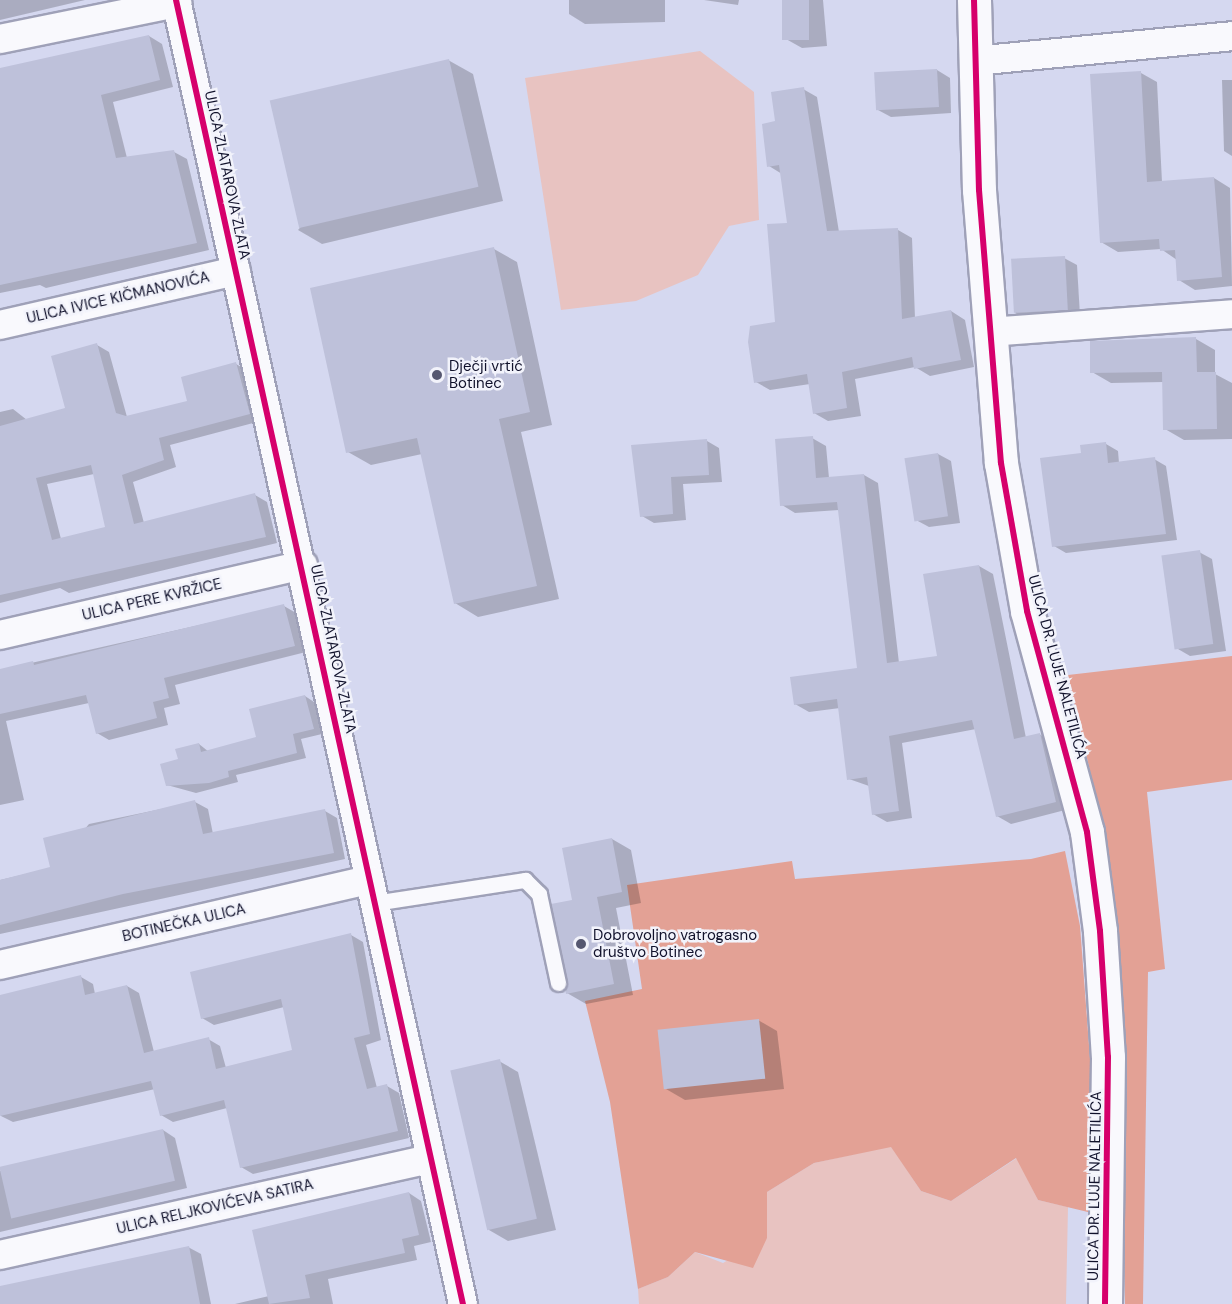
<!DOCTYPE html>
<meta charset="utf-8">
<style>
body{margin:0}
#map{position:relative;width:1232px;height:1304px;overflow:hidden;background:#d5d8f0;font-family:"DM Sans",sans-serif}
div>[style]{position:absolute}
.green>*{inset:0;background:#e8c3c1}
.forest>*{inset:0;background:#e3a195}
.shadow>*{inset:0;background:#0003}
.building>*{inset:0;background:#bec1da;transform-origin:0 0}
.roads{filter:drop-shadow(2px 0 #9fa1b8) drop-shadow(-2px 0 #9fa1b8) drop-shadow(0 2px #9fa1b8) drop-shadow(0 -2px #9fa1b8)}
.service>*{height:15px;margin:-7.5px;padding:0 7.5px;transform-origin:7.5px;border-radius:7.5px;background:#f9f9fd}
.minor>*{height:28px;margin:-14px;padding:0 14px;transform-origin:14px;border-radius:14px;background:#f9f9fd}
.tertiary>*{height:33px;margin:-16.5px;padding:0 16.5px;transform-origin:16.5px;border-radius:16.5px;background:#f9f9fd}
.cycleway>*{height:6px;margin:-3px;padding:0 3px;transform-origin:3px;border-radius:3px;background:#d6006c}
.dots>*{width:16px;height:16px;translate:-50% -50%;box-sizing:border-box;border:3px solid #f2f3fb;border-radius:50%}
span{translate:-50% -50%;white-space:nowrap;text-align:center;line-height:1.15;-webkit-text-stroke:5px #f2f3fb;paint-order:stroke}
.street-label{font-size:15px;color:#10112b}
.poi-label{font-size:15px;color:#10112b}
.left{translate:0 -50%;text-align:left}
</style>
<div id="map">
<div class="green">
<i style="clip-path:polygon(700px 51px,754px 92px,759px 220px,729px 226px,698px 275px,636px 301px,561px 310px,525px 78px)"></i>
<i style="clip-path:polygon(891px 1146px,921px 1191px,951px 1201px,1017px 1158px,1038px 1200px,1068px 1207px,1066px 1304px,639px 1304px,638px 1289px,668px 1277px,695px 1252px,723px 1263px,767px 1238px,767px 1192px,814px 1163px)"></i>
</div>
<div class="forest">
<i style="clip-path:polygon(1232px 656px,1232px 780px,1147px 792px,1165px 969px,1148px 972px,1143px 1304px,1125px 1304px,1118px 926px,1106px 841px,1068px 675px)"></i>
<i style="clip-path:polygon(1065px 851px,1080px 926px,1092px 1085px,1092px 1213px,1038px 1200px,1016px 1158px,951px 1201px,921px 1191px,891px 1147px,814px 1163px,767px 1192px,767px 1238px,753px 1268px,695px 1252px,668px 1277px,638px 1289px,610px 1102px,585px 1001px,642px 989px,627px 885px,792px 861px,795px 879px,1031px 859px)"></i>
</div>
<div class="shadow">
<i style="clip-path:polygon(0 0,85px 0,0 20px)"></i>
<i style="clip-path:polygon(569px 0,665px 0,665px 22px,585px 24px,569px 14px)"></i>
<i style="clip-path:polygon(704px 0,739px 0,738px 5px)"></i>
<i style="clip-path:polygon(783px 0,823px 0,827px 46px,802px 48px,786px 39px)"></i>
<i style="clip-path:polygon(149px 36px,162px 44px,173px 87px,113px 102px,127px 158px,174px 152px,187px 159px,209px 250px,46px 288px,40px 285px,0 293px,0 71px)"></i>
<i style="clip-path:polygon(448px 60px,473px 74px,503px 201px,322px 244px,298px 230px)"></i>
<i style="clip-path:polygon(937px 70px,950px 78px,951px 113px,891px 117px,878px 110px,877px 79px)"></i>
<i style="clip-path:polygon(1141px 73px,1157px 82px,1162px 182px,1214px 178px,1230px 188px,1232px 286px,1195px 290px,1179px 280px,1177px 260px,1161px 249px,1118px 252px,1101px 242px)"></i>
<i style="clip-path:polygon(1222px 80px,1232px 80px,1232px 156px,1224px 151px)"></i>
<i style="clip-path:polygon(803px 89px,817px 97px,839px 232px,898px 230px,912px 238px,915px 318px,951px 311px,965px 320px,974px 367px,930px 376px,915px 367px,855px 379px,861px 416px,828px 421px,814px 413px,810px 384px,770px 390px,756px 382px,777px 324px,788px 224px,782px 174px,769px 166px,777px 123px)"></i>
<i style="clip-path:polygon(494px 249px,517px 262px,552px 425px,521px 432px,559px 599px,478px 617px,455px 603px,422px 454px,371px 465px,348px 452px)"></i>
<i style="clip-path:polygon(1064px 258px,1077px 265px,1080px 316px,1028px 320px,1015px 313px)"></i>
<i style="clip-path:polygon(1196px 339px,1215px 350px,1215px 374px,1232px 383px,1232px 439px,1184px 440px,1165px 429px,1164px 382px,1111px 383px,1092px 372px)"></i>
<i style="clip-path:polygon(evenodd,97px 345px,109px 352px,127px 417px,189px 402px,236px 364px,248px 371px,261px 421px,170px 445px,176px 467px,133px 482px,144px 523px,255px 495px,267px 502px,277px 543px,69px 593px,60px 588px,0 603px,0 412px,13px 409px,27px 420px,67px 409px,97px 345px,94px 474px,107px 528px,61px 539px,47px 484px,94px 474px)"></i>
<i style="clip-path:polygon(812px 438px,826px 446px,829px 478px,864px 475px,878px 483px,899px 663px,939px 658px,979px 566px,993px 574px,1026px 738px,1039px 734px,1053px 742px,1069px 809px,1011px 824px,997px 816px,976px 729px,902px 743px,912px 818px,887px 822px,873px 814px,869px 786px,849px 779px,840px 708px,809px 712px,795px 704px,858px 669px,839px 510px,795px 513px,782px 505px)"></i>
<i style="clip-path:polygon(707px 441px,719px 448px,722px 482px,683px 484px,686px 520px,654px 523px,642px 516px,633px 446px)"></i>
<i style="clip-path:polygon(1106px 444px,1118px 451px,1119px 463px,1154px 459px,1166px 466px,1177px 540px,1066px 553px,1054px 546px,1083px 454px)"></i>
<i style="clip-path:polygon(938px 454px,951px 461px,960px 523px,929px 527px,916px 520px)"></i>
<i style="clip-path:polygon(1199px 552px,1212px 559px,1226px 651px,1190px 656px,1178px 649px)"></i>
<i style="clip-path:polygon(284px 606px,296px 613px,306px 652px,175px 685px,180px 704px,164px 708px,168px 725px,109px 740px,97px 733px,89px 703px,6px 721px,24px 800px,0 805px,0 670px)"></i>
<i style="clip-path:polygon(305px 696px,314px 702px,322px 734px,301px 739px,306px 758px,236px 775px,238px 782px,196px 793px,167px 785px,179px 760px,199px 744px,209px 752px,258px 738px)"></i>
<i style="clip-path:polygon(195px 802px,208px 809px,213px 834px,325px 811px,337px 818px,345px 859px,0 934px,0 880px,52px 868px,89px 824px)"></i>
<i style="clip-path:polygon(612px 839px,631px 850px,641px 903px,616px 908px,633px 995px,586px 1004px,567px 993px,574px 901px)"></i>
<i style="clip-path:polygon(351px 935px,363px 942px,381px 1040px,366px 1045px,377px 1088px,387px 1086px,399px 1093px,409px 1138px,253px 1174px,241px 1167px,227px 1108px,173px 1122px,161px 1115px,155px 1089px,13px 1122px,1px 1116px,0 997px,81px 977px,93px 984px,95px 994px,127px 986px,139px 993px,154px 1052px,208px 1039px,220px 1046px,226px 1068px,294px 1052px,284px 1007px,214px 1025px,202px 1018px)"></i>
<i style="clip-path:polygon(758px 1020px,777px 1031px,784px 1089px,685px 1100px,666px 1089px)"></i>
<i style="clip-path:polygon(499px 1061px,518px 1072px,556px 1230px,508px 1241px,489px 1230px)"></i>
<i style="clip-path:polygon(163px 1130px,175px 1138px,187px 1188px,0 1232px,0 1171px)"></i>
<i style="clip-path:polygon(409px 1193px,421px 1201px,431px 1242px,414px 1246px,417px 1260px,328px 1279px,333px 1304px,235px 1304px,269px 1296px)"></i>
<i style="clip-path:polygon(188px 1247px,201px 1254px,211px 1304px,0 1304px,0 1289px)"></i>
</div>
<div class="building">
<i style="left:782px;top:0;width:27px;height:40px"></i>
<i style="clip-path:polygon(149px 35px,160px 80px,101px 95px,116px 158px,174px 150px,197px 243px,0 285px,0 68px)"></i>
<i style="left:449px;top:59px;width:131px;height:184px;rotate:77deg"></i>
<i style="left:937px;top:69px;width:38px;height:63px;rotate:87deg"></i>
<i style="clip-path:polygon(1141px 71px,1147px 182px,1214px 177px,1222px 277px,1177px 281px,1175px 250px,1160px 251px,1159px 239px,1100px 243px,1090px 74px)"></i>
<i style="clip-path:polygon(804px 87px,827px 231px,898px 228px,902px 319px,951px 310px,961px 360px,914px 369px,912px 357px,842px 372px,847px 408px,813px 414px,807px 374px,754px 383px,748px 342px,750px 326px,775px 322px,767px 224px,787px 223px,779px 165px,767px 167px,762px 124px,775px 121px,771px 92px)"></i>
<i style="clip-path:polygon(494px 247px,530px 412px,499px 419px,537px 586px,454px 604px,417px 438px,346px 453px,310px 288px)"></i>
<i style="left:1065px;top:256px;width:54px;height:54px;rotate:87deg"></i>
<i style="clip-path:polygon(1196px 337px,1197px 372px,1216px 372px,1217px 429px,1163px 430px,1162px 372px,1090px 373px,1090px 341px)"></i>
<i style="clip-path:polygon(evenodd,97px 343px,116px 413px,126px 416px,187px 401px,181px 377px,236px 362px,250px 414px,159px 438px,164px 460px,122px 475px,134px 524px,255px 493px,266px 537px,0 595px,0 426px,65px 408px,51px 356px,97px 343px,91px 465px,105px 527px,52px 540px,36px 478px,91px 465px)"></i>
<i style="clip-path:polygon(813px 436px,816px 478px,864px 474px,887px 663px,937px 656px,923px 574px,979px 565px,1014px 739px,1040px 733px,1056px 802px,996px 817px,972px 720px,889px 736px,899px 811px,872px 815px,867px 777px,847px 780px,837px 699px,794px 705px,790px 677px,857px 668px,837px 502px,780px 506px,775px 439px)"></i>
<i style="clip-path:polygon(707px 439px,709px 475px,671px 477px,673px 514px,640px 517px,631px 445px)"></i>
<i style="clip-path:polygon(1106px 442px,1108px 463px,1155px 457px,1166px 534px,1052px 547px,1040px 458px,1081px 453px,1080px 445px)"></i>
<i style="left:938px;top:453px;width:64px;height:34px;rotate:81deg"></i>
<i style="left:1200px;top:550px;width:95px;height:39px;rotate:82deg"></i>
<i style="clip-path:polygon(284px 604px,295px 646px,164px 678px,169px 698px,153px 702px,157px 718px,96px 734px,86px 695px,0 714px,0 669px,33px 661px,34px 665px)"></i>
<i style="clip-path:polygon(305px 695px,314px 729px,293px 734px,297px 753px,228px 771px,229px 777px,209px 783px,166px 786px,160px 764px,178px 759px,175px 749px,199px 743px,201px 752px,256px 737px,249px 709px)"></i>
<i style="clip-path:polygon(195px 800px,203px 834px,325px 809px,334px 853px,123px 894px,0 925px,0 880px,50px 867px,43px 838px)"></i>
<i style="clip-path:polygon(612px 838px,622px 892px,597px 897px,614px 984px,566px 994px,551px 904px,572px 900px,562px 848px)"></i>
<i style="clip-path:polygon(351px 933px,370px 1034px,354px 1038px,367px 1089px,387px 1084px,398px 1131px,240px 1168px,224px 1100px,160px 1116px,151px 1081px,0 1116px,0 995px,81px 975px,85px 995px,127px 985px,144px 1053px,209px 1037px,216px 1069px,292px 1050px,281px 999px,201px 1019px,190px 972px)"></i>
<i style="left:759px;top:1019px;width:60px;height:102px;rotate:84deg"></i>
<i style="left:500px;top:1059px;width:164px;height:51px;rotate:77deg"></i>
<i style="left:163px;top:1129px;width:53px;height:168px;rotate:77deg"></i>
<i style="clip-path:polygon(409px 1192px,419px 1235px,402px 1239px,405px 1253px,305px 1275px,310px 1298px,269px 1304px,252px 1230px)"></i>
<i style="clip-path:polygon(189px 1246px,200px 1304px,0 1304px,0 1286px)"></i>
</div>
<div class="roads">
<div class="service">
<i style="left:374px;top:903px;width:153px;rotate:-8.7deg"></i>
<i style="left:525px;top:880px;width:20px;rotate:45deg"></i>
<i style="left:539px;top:894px;width:91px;rotate:77.9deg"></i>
</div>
<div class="minor">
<i style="left:176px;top:0;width:1335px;rotate:77.59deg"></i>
<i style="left:0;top:39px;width:181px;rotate:-11.5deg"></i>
<i style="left:974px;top:61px;width:259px;rotate:-5.5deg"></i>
<i style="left:0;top:325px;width:242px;rotate:-12.9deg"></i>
<i style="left:989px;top:332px;width:244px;rotate:-4.2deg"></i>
<i style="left:0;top:635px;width:311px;rotate:-13deg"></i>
<i style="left:0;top:965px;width:379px;rotate:-13deg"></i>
<i style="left:0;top:1255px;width:440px;rotate:-12.6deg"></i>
</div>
<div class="tertiary">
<i style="left:974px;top:0;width:190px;rotate:88.5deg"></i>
<i style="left:979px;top:190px;width:274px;rotate:85.4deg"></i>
<i style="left:1001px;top:463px;width:150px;rotate:80deg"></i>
<i style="left:1027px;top:611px;width:229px;rotate:74.8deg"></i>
<i style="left:1087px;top:832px;width:100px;rotate:82.5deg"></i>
<i style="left:1100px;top:931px;width:126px;rotate:86.4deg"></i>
<i style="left:1108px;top:1057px;width:247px;rotate:90.7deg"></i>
</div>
</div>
<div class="cycleway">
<i style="left:176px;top:0;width:1335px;rotate:77.59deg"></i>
<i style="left:974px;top:0;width:190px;rotate:88.5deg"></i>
<i style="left:979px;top:190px;width:274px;rotate:85.4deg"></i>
<i style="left:1001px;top:463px;width:150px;rotate:80deg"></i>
<i style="left:1027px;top:611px;width:229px;rotate:74.8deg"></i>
<i style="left:1087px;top:832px;width:100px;rotate:82.5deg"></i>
<i style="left:1100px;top:931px;width:126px;rotate:86.4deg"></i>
<i style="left:1108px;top:1057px;width:247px;rotate:90.7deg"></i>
</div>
<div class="dots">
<i style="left:437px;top:375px;background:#555770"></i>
<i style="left:581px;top:944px;background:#555770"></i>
</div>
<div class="street-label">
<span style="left:227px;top:175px;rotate:78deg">ULICA ZLATAROVA ZLATA</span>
<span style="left:118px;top:298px;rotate:-13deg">ULICA IVICE KIČMANOVIĆA</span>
<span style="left:152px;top:600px;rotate:-13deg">ULICA PERE KVRŽICE</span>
<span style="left:333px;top:649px;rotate:78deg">ULICA ZLATAROVA ZLATA</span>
<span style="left:1057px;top:667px;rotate:75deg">ULICA DR. LUJE NALETILIĆA</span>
<span style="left:184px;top:923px;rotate:-13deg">BOTINEČKA ULICA</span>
<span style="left:1095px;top:1186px;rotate:-89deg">ULICA DR. LUJE NALETILIĆA</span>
<span style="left:215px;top:1207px;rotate:-13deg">ULICA RELJKOVIĆEVA SATIRA</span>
</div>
<div class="poi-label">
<span class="left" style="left:449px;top:375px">Dječji vrtić<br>Botinec</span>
<span class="left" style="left:593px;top:944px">Dobrovoljno vatrogasno<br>društvo Botinec</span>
</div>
</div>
